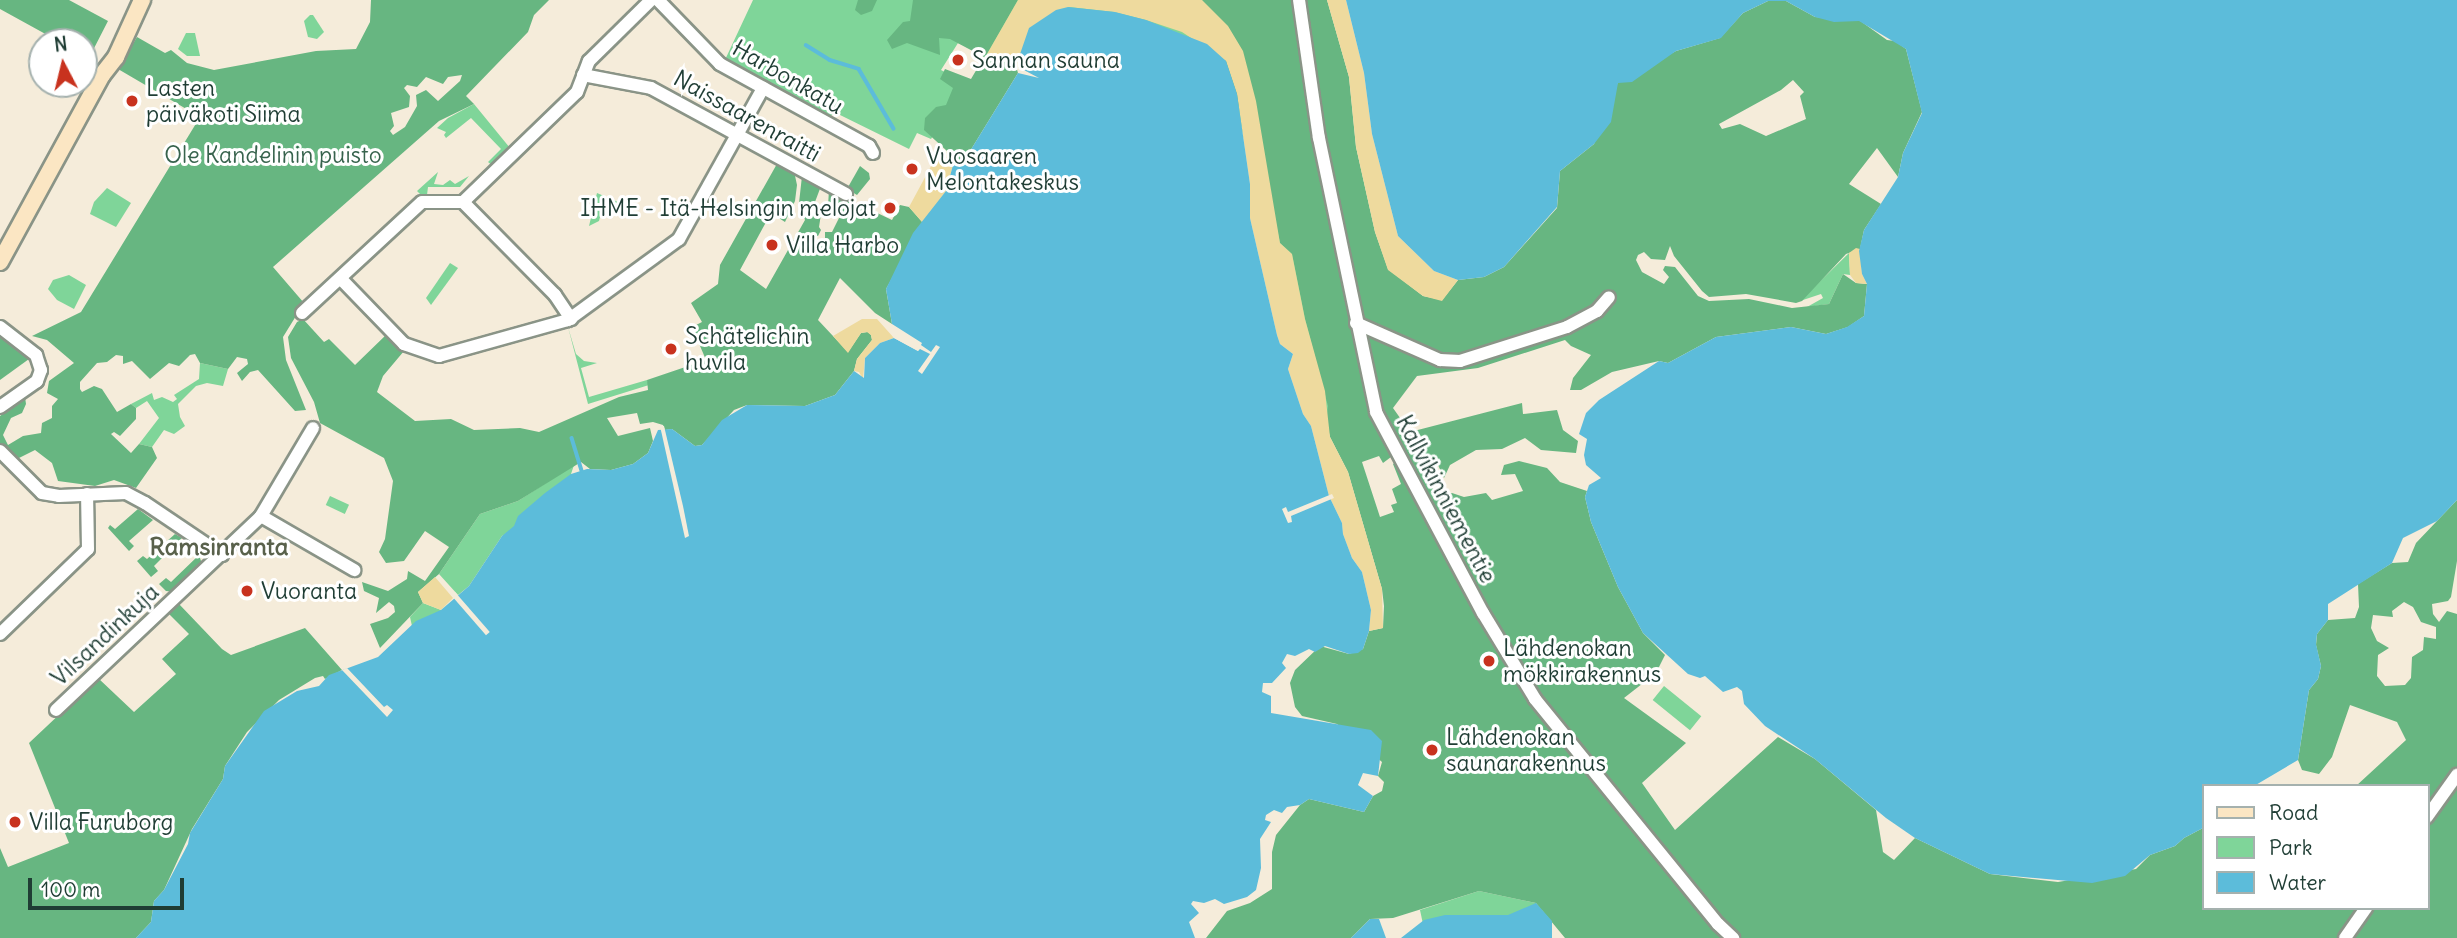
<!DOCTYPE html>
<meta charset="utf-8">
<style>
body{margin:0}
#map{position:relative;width:2457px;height:938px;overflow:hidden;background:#f5ecda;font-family:Delius,sans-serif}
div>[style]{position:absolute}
.green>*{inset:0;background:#7fd599;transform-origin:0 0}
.forest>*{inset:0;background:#67b681}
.sand>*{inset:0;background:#eeda9e}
.water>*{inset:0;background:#5cbcda}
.pier>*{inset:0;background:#f5ecda;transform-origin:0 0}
.stream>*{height:3.5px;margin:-1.75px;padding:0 1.75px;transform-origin:1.75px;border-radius:1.75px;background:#5cbcda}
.roads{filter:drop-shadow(2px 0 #8a9487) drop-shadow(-2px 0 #8a9487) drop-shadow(0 2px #8a9487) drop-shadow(0 -2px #8a9487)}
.street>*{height:12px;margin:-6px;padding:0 6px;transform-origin:6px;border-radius:6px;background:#fff}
.secondary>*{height:16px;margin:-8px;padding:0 8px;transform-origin:8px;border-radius:8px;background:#fbe6c3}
.dots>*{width:19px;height:19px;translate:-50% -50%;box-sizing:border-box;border:4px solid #fff;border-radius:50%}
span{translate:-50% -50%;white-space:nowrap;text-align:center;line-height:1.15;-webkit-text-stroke:6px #fff;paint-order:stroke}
.poi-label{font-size:23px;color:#1f3d34}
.left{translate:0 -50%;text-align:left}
.right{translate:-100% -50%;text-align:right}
.street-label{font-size:23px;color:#1f3d34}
.park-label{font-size:23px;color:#37634d}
.neighbourhood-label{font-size:24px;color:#59614b;font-weight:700}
.legend{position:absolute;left:2202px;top:784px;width:228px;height:126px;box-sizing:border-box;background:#fff;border:2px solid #a5b1ae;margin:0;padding:9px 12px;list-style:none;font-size:21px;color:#1f3d34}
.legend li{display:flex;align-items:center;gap:14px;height:35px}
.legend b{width:35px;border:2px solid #a5b1ae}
.north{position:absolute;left:28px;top:28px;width:70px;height:70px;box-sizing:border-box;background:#fff;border:2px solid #a5b1ae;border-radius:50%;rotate:353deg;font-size:19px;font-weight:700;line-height:28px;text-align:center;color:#1f3d34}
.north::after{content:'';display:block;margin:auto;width:24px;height:32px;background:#c8321e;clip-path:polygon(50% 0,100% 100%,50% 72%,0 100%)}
.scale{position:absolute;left:28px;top:878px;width:156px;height:32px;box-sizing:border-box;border:4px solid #1f3d34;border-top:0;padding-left:9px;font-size:21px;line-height:24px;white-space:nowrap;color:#1f3d34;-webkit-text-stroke:5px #fff;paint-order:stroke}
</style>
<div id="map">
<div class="green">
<i style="clip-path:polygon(753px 0,1290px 0,1363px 407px,1311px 426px,1226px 61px,1114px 12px,1019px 56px,1022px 69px,958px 43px,941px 70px,967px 84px,931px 139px,917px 133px,909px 149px,834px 112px,829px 119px,724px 62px)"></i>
<i style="clip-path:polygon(310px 15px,313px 15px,324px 32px,317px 39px,308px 37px,304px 21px)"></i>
<i style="clip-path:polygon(186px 33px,195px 33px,200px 56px,187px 56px,178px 49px)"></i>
<i style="clip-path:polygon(474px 104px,510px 148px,493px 166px,488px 162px,501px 149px,471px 118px,446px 138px,444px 135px,446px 132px,437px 128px,448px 118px)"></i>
<i style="clip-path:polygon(438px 172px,434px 184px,443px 185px,450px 180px,455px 184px,469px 176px,460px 187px,428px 187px,427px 195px,421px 195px,417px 191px)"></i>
<i style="clip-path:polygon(107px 188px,131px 203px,116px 227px,90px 214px,94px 202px)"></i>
<i style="clip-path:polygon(597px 193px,618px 202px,614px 209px,603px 206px,599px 221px,589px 226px)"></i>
<i style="clip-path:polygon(1849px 253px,1850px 275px,1843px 274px,1829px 304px,1807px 307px,1823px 298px,1821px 294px,1800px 301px)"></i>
<i style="clip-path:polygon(450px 263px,458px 268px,431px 305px,426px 298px)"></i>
<i style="clip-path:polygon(69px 275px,86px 285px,74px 309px,57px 300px,48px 289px,53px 280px)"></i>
<i style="clip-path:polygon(568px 327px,576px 354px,584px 361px,597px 363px,581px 368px,589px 397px,647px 380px,649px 385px,588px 404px)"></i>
<i style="clip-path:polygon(200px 363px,228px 369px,223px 386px,207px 383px,196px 386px,178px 404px,180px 417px,185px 426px,174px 434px,164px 430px,152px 447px,139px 444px,159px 418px,147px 401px,136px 408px,131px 404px,152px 393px,154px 400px,162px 397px,173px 402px,177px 399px,174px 395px,199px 379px)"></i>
<i style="clip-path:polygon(574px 465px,571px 474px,578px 488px,502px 536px,469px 586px,458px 595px,439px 574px,480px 514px,518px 501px)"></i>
<i style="left:330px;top:496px;width:21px;height:10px;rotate:25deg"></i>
<i style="clip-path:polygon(423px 603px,441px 610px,446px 619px,412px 626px,410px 617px)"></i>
<i style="left:1664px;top:686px;width:48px;height:18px;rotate:39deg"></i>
<i style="clip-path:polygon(1479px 891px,1536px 903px,1543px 910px,1426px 938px,1420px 910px)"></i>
</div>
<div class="forest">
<i style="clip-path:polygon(0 0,69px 0,108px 21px,89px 58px,84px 55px,84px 42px,60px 42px,0 9px)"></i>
<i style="clip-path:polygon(evenodd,371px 0,549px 0,534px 15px,528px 32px,466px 96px,474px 104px,439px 121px,273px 267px,304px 303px,283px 337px,286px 360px,306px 410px,295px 411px,258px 370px,250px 372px,242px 381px,237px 373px,248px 364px,247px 359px,237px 357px,228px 369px,200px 363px,195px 354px,190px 355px,179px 366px,169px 363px,150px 379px,132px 361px,123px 364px,123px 356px,116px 355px,107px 362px,97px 363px,80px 382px,80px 389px,82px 392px,94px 386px,102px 389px,117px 412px,131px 404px,136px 408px,136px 419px,120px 436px,114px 432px,111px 434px,131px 453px,139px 444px,152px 447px,157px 458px,136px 488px,114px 480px,95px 486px,58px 481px,52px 463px,35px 450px,15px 460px,0 443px,0 416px,25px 397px,26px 404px,22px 413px,11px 418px,3px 435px,8px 445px,23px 436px,41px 433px,42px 423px,52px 418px,52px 406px,58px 399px,47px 393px,49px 381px,74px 363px,47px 340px,32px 336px,81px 312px,200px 117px,118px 69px,137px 37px,165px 53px,171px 50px,187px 63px,214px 70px,316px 51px,356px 49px,370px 22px,371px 0,462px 75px,460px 81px,438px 101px,426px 90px,416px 95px,417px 106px,405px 127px,393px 135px,390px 131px,394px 126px,391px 113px,409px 107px,410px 96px,404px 88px,407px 85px,417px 87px,426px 77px,443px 84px,448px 77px,462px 75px)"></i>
<i style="clip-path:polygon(858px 0,877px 0,872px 11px,861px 15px,855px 10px)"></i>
<i style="clip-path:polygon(913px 0,1018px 0,987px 54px,1016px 66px,1018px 73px,967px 156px,953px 165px,947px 151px,924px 130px,925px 118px,936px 107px,946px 105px,953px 88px,940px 79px,945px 69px,971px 79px,984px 57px,950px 39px,939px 38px,940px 55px,907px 43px,892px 49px,887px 40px,903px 22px,910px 21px)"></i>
<i style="clip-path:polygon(evenodd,1202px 0,1327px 0,1349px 77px,1356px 147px,1375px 232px,1388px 269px,1423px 296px,1442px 300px,1458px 280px,1484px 277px,1504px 267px,1557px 208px,1560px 171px,1594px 144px,1618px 82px,1676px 51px,1720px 38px,1743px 13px,1768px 1px,1786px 1px,1815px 17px,1859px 20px,1887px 40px,1895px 41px,1906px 49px,1922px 112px,1903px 153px,1898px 177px,1877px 148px,1849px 184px,1881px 204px,1864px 230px,1860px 249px,1846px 254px,1802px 301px,1796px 303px,1746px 294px,1709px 297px,1702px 291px,1674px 256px,1670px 246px,1665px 260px,1651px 259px,1644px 252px,1638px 255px,1636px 260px,1642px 272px,1664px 284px,1669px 277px,1663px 270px,1665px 266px,1675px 267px,1698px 296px,1709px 301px,1749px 299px,1792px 308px,1829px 304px,1843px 274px,1856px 283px,1867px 284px,1864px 316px,1848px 327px,1826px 334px,1791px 327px,1716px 337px,1668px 363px,1659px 361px,1612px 372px,1581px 390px,1570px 390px,1573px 378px,1591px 355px,1571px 346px,1565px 340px,1478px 368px,1417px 376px,1393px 408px,1410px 432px,1522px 403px,1523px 414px,1557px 410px,1563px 430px,1578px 441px,1576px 453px,1541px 450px,1525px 438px,1502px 449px,1476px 450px,1450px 465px,1444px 478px,1438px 465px,1423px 473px,1438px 496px,1452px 493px,1464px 497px,1486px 493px,1492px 500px,1523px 491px,1515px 474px,1501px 475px,1504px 465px,1519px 461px,1547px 468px,1560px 482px,1587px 491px,1585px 497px,1591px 522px,1618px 587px,1643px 633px,1665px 655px,1656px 673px,1624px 698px,1686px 743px,1642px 783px,1675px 830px,1778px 737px,1815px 759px,1876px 810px,1883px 852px,1894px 860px,1915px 838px,1990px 874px,2058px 882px,2136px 869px,2150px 855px,2175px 846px,2184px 838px,2203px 828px,2203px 908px,2427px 908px,2427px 786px,2356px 786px,2406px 740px,2397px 722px,2350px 705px,2332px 757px,2319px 774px,2302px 770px,2298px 760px,2309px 690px,2318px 679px,2321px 666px,2316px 645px,2317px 634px,2328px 620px,2355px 618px,2359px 607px,2358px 584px,2392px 563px,2408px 562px,2416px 543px,2457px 500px,2457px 561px,2451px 597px,2448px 601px,2432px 604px,2433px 614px,2439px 622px,2447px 611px,2457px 614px,2457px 938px,1565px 938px,1536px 903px,1479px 891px,1393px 918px,1370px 919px,1351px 938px,1206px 938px,1227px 911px,1250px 903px,1272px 889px,1272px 852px,1276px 835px,1300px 805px,1309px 799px,1364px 812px,1373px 796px,1382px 791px,1384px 782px,1378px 776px,1382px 762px,1337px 724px,1302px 716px,1295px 707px,1290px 683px,1295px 670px,1320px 646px,1349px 654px,1363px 649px,1369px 631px,1383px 628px,1384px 606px,1382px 589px,1348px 472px,1330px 437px,1326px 421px,1328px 406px,1305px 319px,1292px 254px,1280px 243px,1272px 204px,1202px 0,1793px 80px,1804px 92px,1800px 96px,1806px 119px,1766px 136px,1740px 124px,1722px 129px,1719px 124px,1781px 90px,1793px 80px,1202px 0,1395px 454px,1399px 460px,1393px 464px,1401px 484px,1392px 489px,1397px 503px,1391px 505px,1394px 512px,1380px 517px,1362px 462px,1379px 456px,1383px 463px,1395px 454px,1202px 0,2404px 602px,2413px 607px,2421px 622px,2436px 627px,2436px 639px,2424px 637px,2423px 650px,2412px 657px,2411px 678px,2405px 685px,2385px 686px,2377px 676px,2378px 655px,2389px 648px,2377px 641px,2371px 628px,2373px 615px,2393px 617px,2392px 611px,2404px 602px)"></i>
<i style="clip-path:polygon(778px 162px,794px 171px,797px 185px,795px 201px,785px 222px,771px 213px,740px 270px,766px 289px,805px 220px,799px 203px,802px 176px,821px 186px,815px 202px,822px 208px,819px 227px,821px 230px,818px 236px,813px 235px,807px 243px,815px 253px,825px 241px,825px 232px,832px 232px,841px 214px,828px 206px,829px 190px,892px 220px,900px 205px,909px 207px,923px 223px,886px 289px,892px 324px,875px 313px,840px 278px,818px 320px,848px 352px,861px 333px,868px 332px,871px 335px,872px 340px,857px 359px,854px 371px,835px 395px,805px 406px,747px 405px,734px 410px,702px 445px,695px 446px,672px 429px,665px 430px,663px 425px,653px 422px,640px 424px,637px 413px,607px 418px,618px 436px,650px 428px,653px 441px,648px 453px,633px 464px,611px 470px,590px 469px,581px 462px,518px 501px,480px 514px,439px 574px,418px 592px,423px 603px,380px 648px,370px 624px,388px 618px,395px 612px,394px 606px,389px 602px,376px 613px,379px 598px,364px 591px,362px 582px,388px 591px,407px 579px,408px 571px,425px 581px,449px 547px,425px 531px,404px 561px,386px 563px,379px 552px,385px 539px,393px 481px,384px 458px,320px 423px,314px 402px,291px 358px,288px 337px,297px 322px,303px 319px,324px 342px,329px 339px,355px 365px,387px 334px,404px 351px,383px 376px,377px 392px,415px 421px,451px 419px,474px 430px,520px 428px,539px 432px,619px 397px,648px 390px,647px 380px,706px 360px,692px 327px,702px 322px,691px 303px,718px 284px,720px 265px)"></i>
<i style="clip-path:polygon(860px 166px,869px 173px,870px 179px,857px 195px,847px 189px)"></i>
<i style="clip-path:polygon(0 334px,29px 359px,0 380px)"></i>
<i style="clip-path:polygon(138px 509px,153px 520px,129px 541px,134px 546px,129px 551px,108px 528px,110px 525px,115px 529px)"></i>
<i style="clip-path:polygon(175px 534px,182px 538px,154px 566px,158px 571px,151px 577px,137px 561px,143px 556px,147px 559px)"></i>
<i style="clip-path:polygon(199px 555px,202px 564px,175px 592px,166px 591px,159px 584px,166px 578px,171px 582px)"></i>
<i style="clip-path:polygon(179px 604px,222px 649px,231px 655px,305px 628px,342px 670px,325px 679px,323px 676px,315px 678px,279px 700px,247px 732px,225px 766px,223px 779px,192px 829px,164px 890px,154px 901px,151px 922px,136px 938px,0 938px,0 848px,8px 867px,69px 843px,29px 743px,98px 678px,134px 712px,176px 674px,162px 659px,189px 634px,169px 614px)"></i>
</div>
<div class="sand">
<i style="clip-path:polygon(1018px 0,1202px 0,1228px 26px,1243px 51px,1256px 101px,1280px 243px,1292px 254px,1305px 319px,1325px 391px,1330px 437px,1348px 472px,1382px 589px,1383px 628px,1369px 631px,1371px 610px,1362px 572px,1352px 558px,1343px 534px,1342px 523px,1329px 496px,1311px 426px,1303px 414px,1288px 369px,1293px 354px,1280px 344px,1277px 335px,1250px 218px,1250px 184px,1237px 94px,1226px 61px,1182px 32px,1146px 20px,1114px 12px,1069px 7px,1019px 57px,1022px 69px,987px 54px)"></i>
<i style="clip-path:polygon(1327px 0,1346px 0,1364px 73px,1372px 134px,1398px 236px,1434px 271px,1458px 280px,1442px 301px,1423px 296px,1388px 270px,1375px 232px,1356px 147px,1349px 77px)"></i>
<i style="clip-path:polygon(947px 151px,953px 165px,946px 191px,923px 223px,909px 207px,936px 157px,942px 159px)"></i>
<i style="clip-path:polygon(1856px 248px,1860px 249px,1862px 274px,1867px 284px,1856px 283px,1850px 275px,1849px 253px)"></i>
<i style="clip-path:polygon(862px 319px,877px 319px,894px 338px,880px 343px,865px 358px,863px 379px,859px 372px,854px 371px,857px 359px,872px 340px,871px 335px,867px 332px,861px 333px,848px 353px,833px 336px)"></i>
<i style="clip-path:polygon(435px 577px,453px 598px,441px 610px,423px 603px,418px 592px)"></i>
</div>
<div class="water">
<i style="clip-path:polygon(1346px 0,2457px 0,2457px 500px,2437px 521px,2403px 538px,2392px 563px,2328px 604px,2328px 620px,2317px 634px,2316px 644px,2321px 666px,2318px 679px,2309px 690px,2298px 760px,2254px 786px,2203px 786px,2203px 828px,2184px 838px,2175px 846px,2150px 855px,2125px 876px,2092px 883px,1990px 874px,1915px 838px,1886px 818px,1815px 759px,1765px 726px,1744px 704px,1742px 691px,1737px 687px,1723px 692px,1705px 676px,1700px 678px,1688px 674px,1643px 633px,1618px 587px,1591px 522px,1585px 497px,1589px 485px,1601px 478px,1586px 465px,1584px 455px,1587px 439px,1579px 434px,1586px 413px,1599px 400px,1659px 361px,1668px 363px,1716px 337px,1791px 327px,1826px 334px,1847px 327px,1864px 316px,1867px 284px,1862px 274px,1859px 251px,1864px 230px,1898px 177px,1903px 153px,1922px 113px,1906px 49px,1859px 21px,1834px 22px,1815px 17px,1786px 1px,1768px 1px,1743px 13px,1721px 38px,1676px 51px,1632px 82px,1618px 83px,1611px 122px,1594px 144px,1560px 171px,1557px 207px,1504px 267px,1484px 277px,1458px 280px,1434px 271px,1398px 236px,1372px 134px,1364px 73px)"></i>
<i style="clip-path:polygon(1068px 7px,1115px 12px,1146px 20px,1207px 44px,1226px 61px,1237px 94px,1250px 184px,1250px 218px,1277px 335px,1280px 344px,1293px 354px,1288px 369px,1303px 414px,1311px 426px,1329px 496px,1342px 523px,1343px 534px,1352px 558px,1362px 572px,1371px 610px,1369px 631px,1363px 649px,1358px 653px,1349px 654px,1325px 646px,1315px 652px,1309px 649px,1295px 656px,1287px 654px,1282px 663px,1286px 668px,1272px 683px,1263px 683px,1262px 692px,1271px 696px,1271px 713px,1371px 730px,1382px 741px,1378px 776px,1363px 773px,1358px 785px,1373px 796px,1364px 812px,1309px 799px,1300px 805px,1287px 807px,1282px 813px,1274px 810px,1266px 815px,1265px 820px,1271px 822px,1260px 839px,1261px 868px,1256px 890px,1247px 897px,1224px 904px,1215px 899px,1204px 903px,1193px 901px,1191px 904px,1199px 913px,1189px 922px,1195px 938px,136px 938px,151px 922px,154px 901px,164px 890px,188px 844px,190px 833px,223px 779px,225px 766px,264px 711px,297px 691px,319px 686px,329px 675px,378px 657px,416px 621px,441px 610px,469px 586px,502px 536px,514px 526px,518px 516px,545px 493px,571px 474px,587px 469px,611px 470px,633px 464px,648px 453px,658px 430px,672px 429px,695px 446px,702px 445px,722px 420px,747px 405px,805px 406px,835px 395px,854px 371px,864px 378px,865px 358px,880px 343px,894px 338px,918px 351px,922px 343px,892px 324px,886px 289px,913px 233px,946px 191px,953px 165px,967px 156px,1018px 73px,1039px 78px,1022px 69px,1019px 57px,1029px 28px,1056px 10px)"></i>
<i style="clip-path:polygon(1536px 903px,1552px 921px,1552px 938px,1401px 938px,1424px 920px,1445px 915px,1508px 915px)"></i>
<i style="clip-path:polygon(1370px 919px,1379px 919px,1386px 938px,1351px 938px)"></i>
</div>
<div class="pier">
<i style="clip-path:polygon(888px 322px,931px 352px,936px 345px,940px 347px,922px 374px,918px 371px,930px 354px,920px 349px,918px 351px,894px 338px,892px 335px,918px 345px,889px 327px)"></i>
<i style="clip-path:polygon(660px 426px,664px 426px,683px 506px,689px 536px,685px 538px)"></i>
<i style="clip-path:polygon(1332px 494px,1334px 498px,1291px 516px,1292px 522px,1288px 523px,1282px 509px,1286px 507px,1288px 512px)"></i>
<i style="left:455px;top:592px;width:53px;height:5px;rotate:49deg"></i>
<i style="clip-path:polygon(347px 668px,384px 707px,387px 705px,393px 710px,387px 717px,342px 670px)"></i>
</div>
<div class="stream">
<i style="left:806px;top:45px;width:28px;rotate:32deg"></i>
<i style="left:830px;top:60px;width:30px;rotate:17deg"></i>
<i style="left:859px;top:69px;width:69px;rotate:59.7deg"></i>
<i style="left:572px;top:438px;width:34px;rotate:73deg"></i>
</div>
<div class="roads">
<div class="street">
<i style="left:658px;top:0;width:89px;rotate:45.9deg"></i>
<i style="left:720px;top:64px;width:170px;rotate:28.8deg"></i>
<i style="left:869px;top:146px;width:8px;rotate:60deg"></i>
<i style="left:1299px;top:0;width:139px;rotate:81.8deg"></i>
<i style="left:1319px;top:138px;width:280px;rotate:78.2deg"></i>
<i style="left:1376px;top:412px;width:228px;rotate:62deg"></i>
<i style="left:1483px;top:613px;width:100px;rotate:58.8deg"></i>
<i style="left:1535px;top:699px;width:290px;rotate:50.9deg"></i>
<i style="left:1718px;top:924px;width:21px;rotate:43deg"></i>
<i style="left:583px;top:75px;width:69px;rotate:10.8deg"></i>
<i style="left:651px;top:88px;width:222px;rotate:28.5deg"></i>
<i style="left:463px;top:202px;width:131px;rotate:45.3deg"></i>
<i style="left:555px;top:295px;width:29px;rotate:56deg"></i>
<i style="left:341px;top:279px;width:91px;rotate:45.9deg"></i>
<i style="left:404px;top:344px;width:37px;rotate:19deg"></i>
<i style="left:439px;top:356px;width:134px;rotate:-15.6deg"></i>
<i style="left:568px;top:320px;width:137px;rotate:-36.1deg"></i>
<i style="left:679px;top:239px;width:173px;rotate:-60.9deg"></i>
<i style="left:302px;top:313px;width:163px;rotate:-42.8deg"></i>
<i style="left:422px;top:202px;width:41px"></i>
<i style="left:463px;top:202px;width:158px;rotate:-44deg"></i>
<i style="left:577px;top:92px;width:33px;rotate:-69deg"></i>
<i style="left:589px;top:61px;width:87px;rotate:-44.5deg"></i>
<i style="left:1356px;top:323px;width:92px;rotate:23.8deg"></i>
<i style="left:1440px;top:360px;width:20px;rotate:3deg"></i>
<i style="left:1460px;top:361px;width:112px;rotate:-17.6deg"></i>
<i style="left:1567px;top:327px;width:34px;rotate:-28deg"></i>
<i style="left:1597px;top:311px;width:18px;rotate:-49deg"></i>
<i style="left:0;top:327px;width:46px;rotate:37.9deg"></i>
<i style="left:36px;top:355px;width:16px;rotate:72deg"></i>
<i style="left:41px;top:370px;width:12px;rotate:110deg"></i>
<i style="left:37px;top:381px;width:45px;rotate:144.9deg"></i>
<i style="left:0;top:451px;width:59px;rotate:45deg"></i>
<i style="left:42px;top:493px;width:17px;rotate:10deg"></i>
<i style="left:59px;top:496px;width:67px;rotate:-2.6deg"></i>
<i style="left:126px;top:493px;width:21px;rotate:28deg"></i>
<i style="left:145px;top:503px;width:93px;rotate:34deg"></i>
<i style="left:261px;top:516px;width:108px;rotate:30.1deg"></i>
<i style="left:0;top:634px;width:122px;rotate:-44deg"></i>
<i style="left:88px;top:549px;width:55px;rotate:-91deg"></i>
<i style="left:56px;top:710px;width:282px;rotate:-43.4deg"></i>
<i style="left:261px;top:516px;width:102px;rotate:-59.4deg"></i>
<i style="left:2427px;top:817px;width:52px;rotate:-54.5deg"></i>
<i style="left:2345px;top:938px;width:37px;rotate:-55deg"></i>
</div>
<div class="secondary">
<i style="left:0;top:262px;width:213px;rotate:-61.4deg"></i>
<i style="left:102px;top:75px;width:23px;rotate:-52deg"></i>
<i style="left:116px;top:57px;width:63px;rotate:-65.5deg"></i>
</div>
</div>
<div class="dots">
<i style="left:958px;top:60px;background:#c8321e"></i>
<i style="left:132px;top:101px;background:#c8321e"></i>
<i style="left:912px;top:169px;background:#c8321e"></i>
<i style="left:890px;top:208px;background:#c8321e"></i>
<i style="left:772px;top:245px;background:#c8321e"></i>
<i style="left:671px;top:349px;background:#c8321e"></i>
<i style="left:247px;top:591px;background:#c8321e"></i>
<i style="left:1489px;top:661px;background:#c8321e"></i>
<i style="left:1432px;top:750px;background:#c8321e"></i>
<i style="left:15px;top:822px;background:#c8321e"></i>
</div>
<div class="poi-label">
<span class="left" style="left:972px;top:60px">Sannan sauna</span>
<span class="left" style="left:146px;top:101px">Lasten<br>päiväkoti Siima</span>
<span class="left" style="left:926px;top:169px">Vuosaaren<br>Melontakeskus</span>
<span class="right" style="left:876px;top:208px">IHME - Itä-Helsingin melojat</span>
<span class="left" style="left:786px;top:245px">Villa Harbo</span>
<span class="left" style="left:685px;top:349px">Schätelichin<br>huvila</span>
<span class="left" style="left:261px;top:591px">Vuoranta</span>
<span class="left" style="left:1503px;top:661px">Lähdenokan<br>mökkirakennus</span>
<span class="left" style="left:1446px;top:750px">Lähdenokan<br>saunarakennus</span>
<span class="left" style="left:29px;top:822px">Villa Furuborg</span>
</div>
<div class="street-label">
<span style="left:788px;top:77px;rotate:30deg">Harbonkatu</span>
<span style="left:747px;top:116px;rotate:29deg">Naissaarenraitti</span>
<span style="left:1446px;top:499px;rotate:62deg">Kallvikinniementie</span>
<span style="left:105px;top:635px;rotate:-43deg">Vilsandinkuja</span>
</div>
<div class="park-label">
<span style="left:273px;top:155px">Ole Kandelinin puisto</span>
</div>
<div class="neighbourhood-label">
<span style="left:219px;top:547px">Ramsinranta</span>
</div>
<ul class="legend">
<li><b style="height:9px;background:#fbe6c3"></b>Road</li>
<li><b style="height:19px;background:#7fd599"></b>Park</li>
<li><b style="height:19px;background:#5cbcda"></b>Water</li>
</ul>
<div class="north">N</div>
<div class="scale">100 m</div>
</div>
